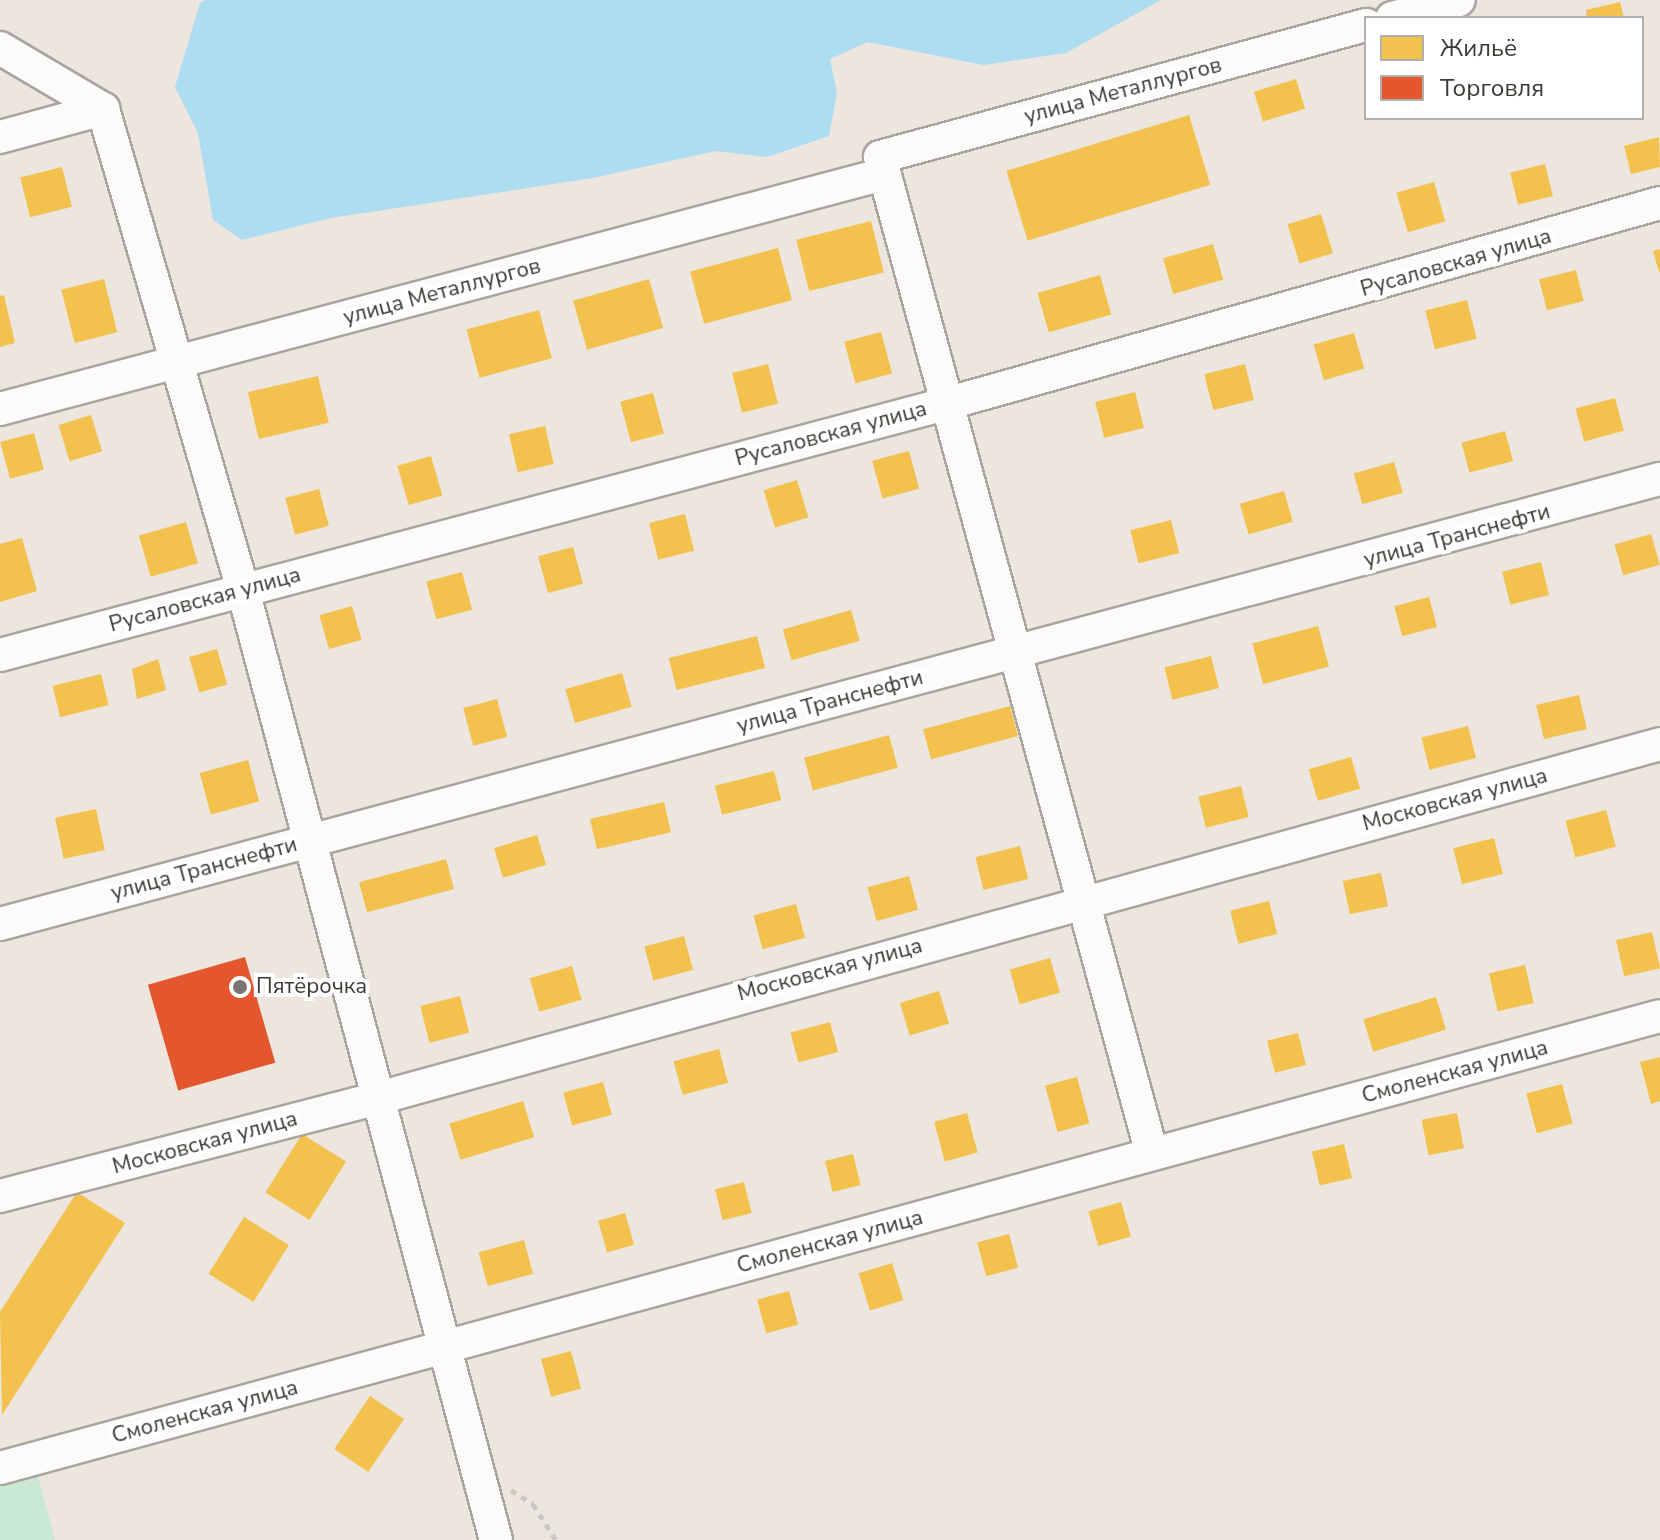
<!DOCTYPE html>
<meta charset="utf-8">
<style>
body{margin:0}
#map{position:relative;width:1660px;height:1540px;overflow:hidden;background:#ece6df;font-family:"Nunito Sans",sans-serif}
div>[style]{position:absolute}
.green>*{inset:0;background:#c9e8d2}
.water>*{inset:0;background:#aedcf0}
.homes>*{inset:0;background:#f2c14e;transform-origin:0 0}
.shops>*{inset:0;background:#e4572e;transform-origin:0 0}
.path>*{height:5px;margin-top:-2.5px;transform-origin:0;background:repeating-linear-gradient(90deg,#c9c7c4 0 6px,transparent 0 12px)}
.roads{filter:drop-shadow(2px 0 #a8a49e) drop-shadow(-2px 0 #a8a49e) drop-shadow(0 2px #a8a49e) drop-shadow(0 -2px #a8a49e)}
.minor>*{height:32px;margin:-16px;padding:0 16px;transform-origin:16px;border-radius:16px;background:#fcfbfa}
.dots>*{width:22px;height:22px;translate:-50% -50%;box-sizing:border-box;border:4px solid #fff;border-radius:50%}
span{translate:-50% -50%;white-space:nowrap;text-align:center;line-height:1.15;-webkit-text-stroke:8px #fff;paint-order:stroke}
.street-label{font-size:22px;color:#3d3933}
.poi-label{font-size:22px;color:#3d3933}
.left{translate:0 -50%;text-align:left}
.legend{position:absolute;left:1364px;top:16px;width:280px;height:104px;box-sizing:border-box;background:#fff;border:2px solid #b1b0ad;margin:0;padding:10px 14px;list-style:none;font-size:24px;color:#3d3933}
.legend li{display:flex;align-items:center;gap:16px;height:40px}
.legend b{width:40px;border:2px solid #b1b0ad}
</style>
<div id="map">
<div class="green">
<i style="clip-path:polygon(38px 1477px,55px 1540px,0 1540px,0 1487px)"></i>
</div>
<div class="water">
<i style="clip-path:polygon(205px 0,1161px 0,1066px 53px,983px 65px,868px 42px,830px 59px,837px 93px,829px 136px,767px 157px,716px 151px,593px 178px,331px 218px,242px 240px,213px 220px,198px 133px,175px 87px,200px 3px)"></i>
</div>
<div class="homes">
<i style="clip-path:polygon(1620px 2px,1624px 18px,1587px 18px,1586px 10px)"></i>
<i style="left:1296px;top:79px;width:31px;height:44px;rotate:73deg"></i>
<i style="left:1189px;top:115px;width:73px;height:191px;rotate:73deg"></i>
<i style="clip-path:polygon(1659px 137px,1660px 167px,1631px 174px,1624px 146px)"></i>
<i style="left:1545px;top:164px;width:33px;height:36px;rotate:76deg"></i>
<i style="left:62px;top:167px;width:41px;height:43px;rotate:76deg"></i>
<i style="left:1434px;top:182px;width:41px;height:39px;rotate:74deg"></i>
<i style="left:1321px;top:214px;width:41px;height:35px;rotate:73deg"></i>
<i style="left:871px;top:221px;width:53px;height:77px;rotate:76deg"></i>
<i style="left:1213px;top:244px;width:37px;height:52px;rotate:74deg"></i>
<i style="left:778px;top:248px;width:54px;height:91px;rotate:75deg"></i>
<i style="clip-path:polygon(1660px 249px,1660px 272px,1659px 272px,1653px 251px)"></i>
<i style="left:1576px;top:270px;width:32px;height:38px;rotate:76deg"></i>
<i style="left:1100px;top:275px;width:41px;height:65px;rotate:74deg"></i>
<i style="left:104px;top:279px;width:55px;height:44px;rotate:76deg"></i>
<i style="left:649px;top:279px;width:51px;height:79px;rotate:74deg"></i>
<i style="clip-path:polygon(4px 295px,15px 343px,0 347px,0 296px)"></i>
<i style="left:1467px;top:300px;width:40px;height:43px;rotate:76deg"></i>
<i style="left:539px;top:310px;width:50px;height:75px;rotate:75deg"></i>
<i style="left:881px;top:332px;width:43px;height:38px;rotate:75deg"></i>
<i style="left:1354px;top:333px;width:37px;height:42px;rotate:74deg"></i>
<i style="left:768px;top:364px;width:41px;height:37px;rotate:76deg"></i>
<i style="left:1245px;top:364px;width:37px;height:42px;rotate:76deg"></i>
<i style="left:318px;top:376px;width:48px;height:72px;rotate:77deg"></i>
<i style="left:1135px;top:392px;width:37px;height:41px;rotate:76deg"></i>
<i style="left:653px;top:393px;width:42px;height:34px;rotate:75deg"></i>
<i style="left:1615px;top:398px;width:34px;height:41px;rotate:75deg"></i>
<i style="left:91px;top:415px;width:38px;height:34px;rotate:73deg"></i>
<i style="left:545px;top:426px;width:39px;height:37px;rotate:77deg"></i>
<i style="left:1505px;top:431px;width:31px;height:45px;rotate:75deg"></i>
<i style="left:34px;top:433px;width:38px;height:35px;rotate:75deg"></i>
<i style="left:909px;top:451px;width:39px;height:38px;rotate:75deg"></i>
<i style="left:431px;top:456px;width:41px;height:35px;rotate:74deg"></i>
<i style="left:1394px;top:462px;width:32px;height:42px;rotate:74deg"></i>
<i style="left:797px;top:480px;width:39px;height:35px;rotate:73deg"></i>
<i style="left:319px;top:489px;width:38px;height:35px;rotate:75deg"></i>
<i style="left:1284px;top:491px;width:32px;height:46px;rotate:74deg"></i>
<i style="left:685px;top:514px;width:38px;height:37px;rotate:76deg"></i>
<i style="left:1171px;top:520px;width:34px;height:42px;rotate:76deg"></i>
<i style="left:186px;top:522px;width:43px;height:49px;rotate:74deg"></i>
<i style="left:1651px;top:534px;width:32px;height:38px;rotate:74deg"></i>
<i style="clip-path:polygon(22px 538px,37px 591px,0 602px,0 544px)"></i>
<i style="left:573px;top:547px;width:38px;height:36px;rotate:75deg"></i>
<i style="left:1541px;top:562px;width:34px;height:40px;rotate:76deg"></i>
<i style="left:462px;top:572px;width:39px;height:37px;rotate:75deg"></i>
<i style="left:1429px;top:597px;width:31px;height:36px;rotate:75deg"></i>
<i style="left:352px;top:606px;width:35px;height:34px;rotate:74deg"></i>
<i style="left:851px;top:610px;width:32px;height:71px;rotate:74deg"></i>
<i style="left:1318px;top:626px;width:42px;height:68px;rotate:75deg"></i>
<i style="left:757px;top:636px;width:33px;height:91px;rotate:76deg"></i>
<i style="left:217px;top:649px;width:37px;height:29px;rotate:74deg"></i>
<i style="left:1211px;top:656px;width:33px;height:48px;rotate:76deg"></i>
<i style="clip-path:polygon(158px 659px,166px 690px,137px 699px,132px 669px)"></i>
<i style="left:622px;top:673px;width:35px;height:59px;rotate:74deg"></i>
<i style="left:101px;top:674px;width:32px;height:50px;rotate:76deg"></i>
<i style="left:1579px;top:695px;width:35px;height:44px;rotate:77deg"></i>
<i style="left:497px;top:699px;width:39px;height:35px;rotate:75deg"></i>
<i style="left:1010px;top:706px;width:31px;height:90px;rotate:75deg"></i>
<i style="left:1468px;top:726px;width:33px;height:48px;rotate:76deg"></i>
<i style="left:889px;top:735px;width:34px;height:88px;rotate:75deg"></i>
<i style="left:1351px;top:757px;width:33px;height:44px;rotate:74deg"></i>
<i style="left:248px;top:760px;width:43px;height:50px;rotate:75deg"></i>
<i style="left:774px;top:771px;width:30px;height:61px;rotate:76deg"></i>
<i style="left:1241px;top:786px;width:32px;height:44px;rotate:76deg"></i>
<i style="left:664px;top:802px;width:31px;height:76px;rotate:77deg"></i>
<i style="left:96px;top:809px;width:42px;height:42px;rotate:78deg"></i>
<i style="left:1606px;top:810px;width:38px;height:42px;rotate:75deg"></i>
<i style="left:537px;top:835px;width:31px;height:45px;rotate:73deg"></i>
<i style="left:1494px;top:838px;width:37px;height:42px;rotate:76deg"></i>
<i style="left:1020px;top:846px;width:34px;height:46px;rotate:76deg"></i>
<i style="left:446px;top:859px;width:31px;height:90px;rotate:75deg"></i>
<i style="left:1381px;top:873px;width:34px;height:39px;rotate:78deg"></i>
<i style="left:909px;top:876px;width:35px;height:43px;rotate:75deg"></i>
<i style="left:1269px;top:901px;width:34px;height:40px;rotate:76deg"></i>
<i style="left:796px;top:904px;width:35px;height:44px;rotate:75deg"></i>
<i style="left:1652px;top:932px;width:37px;height:37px;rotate:77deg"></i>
<i style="left:684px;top:936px;width:35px;height:41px;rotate:75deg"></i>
<i style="left:1050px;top:958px;width:36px;height:42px;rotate:74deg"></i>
<i style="left:1525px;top:965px;width:39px;height:37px;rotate:77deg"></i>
<i style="left:572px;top:966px;width:35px;height:44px;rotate:74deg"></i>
<i style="left:939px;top:991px;width:34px;height:41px;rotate:73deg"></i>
<i style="left:460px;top:996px;width:38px;height:41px;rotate:76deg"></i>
<i style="left:1436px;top:997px;width:34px;height:76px;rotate:73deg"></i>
<i style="left:830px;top:1022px;width:31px;height:41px;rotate:75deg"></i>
<i style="left:1298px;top:1033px;width:33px;height:32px;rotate:76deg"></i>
<i style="left:719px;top:1049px;width:35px;height:47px;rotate:75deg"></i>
<i style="clip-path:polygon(1660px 1057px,1660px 1101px,1651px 1104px,1640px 1062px)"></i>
<i style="left:1077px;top:1077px;width:48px;height:33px;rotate:75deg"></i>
<i style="left:603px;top:1082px;width:34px;height:41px;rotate:75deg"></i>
<i style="left:1562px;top:1084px;width:41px;height:37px;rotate:75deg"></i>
<i style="left:523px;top:1101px;width:38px;height:77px;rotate:73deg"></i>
<i style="left:967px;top:1113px;width:41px;height:34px;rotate:75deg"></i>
<i style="left:1457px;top:1113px;width:36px;height:36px;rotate:79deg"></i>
<i style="left:302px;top:1134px;width:52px;height:69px;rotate:32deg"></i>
<i style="left:1344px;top:1144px;width:35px;height:33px;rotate:77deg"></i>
<i style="left:853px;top:1154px;width:32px;height:29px;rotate:76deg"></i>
<i style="left:744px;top:1182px;width:32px;height:30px;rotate:76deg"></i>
<i style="clip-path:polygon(77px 1192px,125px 1223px,2px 1415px,0 1312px)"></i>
<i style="left:1121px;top:1202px;width:36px;height:34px;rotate:74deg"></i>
<i style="left:625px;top:1213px;width:33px;height:28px;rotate:74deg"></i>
<i style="left:244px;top:1217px;width:53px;height:67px;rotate:32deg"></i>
<i style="left:1009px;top:1234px;width:35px;height:33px;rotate:75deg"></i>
<i style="left:524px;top:1240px;width:35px;height:47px;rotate:75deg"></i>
<i style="left:892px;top:1263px;width:39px;height:35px;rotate:73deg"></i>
<i style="left:789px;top:1291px;width:35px;height:33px;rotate:75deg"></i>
<i style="left:571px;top:1351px;width:39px;height:31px;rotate:75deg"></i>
<i style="left:370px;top:1396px;width:41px;height:64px;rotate:34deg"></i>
</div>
<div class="shops">
<i style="left:245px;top:957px;width:110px;height:101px;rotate:74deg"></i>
</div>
<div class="path">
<i style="left:511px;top:1490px;width:26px;rotate:32deg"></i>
<i style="left:533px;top:1504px;width:43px;rotate:57.4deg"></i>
</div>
<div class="roads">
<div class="minor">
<i style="left:1392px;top:18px;width:69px;rotate:-15deg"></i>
<i style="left:0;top:48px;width:120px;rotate:30.6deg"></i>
<i style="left:103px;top:109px;width:501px;rotate:73.77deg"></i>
<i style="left:243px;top:590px;width:983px;rotate:75.09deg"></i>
<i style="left:0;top:137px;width:107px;rotate:-15.2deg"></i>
<i style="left:0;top:409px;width:915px;rotate:-14.89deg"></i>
<i style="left:0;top:655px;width:982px;rotate:-14.87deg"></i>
<i style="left:949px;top:403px;width:739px;rotate:-15.71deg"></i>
<i style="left:0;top:924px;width:1719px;rotate:-15.01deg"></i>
<i style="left:1152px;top:1154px;width:1033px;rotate:-105.26deg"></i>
<i style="left:880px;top:157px;width:504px;rotate:-15.2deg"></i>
<i style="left:0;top:1196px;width:387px;rotate:-14.5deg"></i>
<i style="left:375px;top:1099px;width:1333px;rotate:-15.44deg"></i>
<i style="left:0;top:1468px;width:1720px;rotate:-15.23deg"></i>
</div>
</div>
<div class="dots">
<i style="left:240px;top:987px;background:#7a766f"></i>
</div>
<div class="street-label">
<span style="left:1123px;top:91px;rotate:-15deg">улица Металлургов</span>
<span style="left:1456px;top:263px;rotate:-16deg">Русаловская улица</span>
<span style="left:442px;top:292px;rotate:-15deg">улица Металлургов</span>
<span style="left:831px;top:434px;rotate:-15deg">Русаловская улица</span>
<span style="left:1457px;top:536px;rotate:-15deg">улица Транснефти</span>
<span style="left:205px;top:600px;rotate:-15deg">Русаловская улица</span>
<span style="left:830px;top:702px;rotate:-15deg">улица Транснефти</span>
<span style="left:1455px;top:800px;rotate:-15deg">Московская улица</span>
<span style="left:204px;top:869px;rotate:-15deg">улица Транснефти</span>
<span style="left:830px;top:970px;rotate:-15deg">Московская улица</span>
<span style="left:1455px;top:1072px;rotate:-15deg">Смоленская улица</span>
<span style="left:205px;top:1143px;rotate:-15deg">Московская улица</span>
<span style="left:830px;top:1242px;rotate:-15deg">Смоленская улица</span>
<span style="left:205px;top:1412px;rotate:-15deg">Смоленская улица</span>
</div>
<div class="poi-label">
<span class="left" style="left:256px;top:987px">Пятёрочка</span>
</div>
<ul class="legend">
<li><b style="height:22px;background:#f2c14e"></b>Жильё</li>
<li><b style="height:22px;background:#e4572e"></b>Торговля</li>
</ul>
</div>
